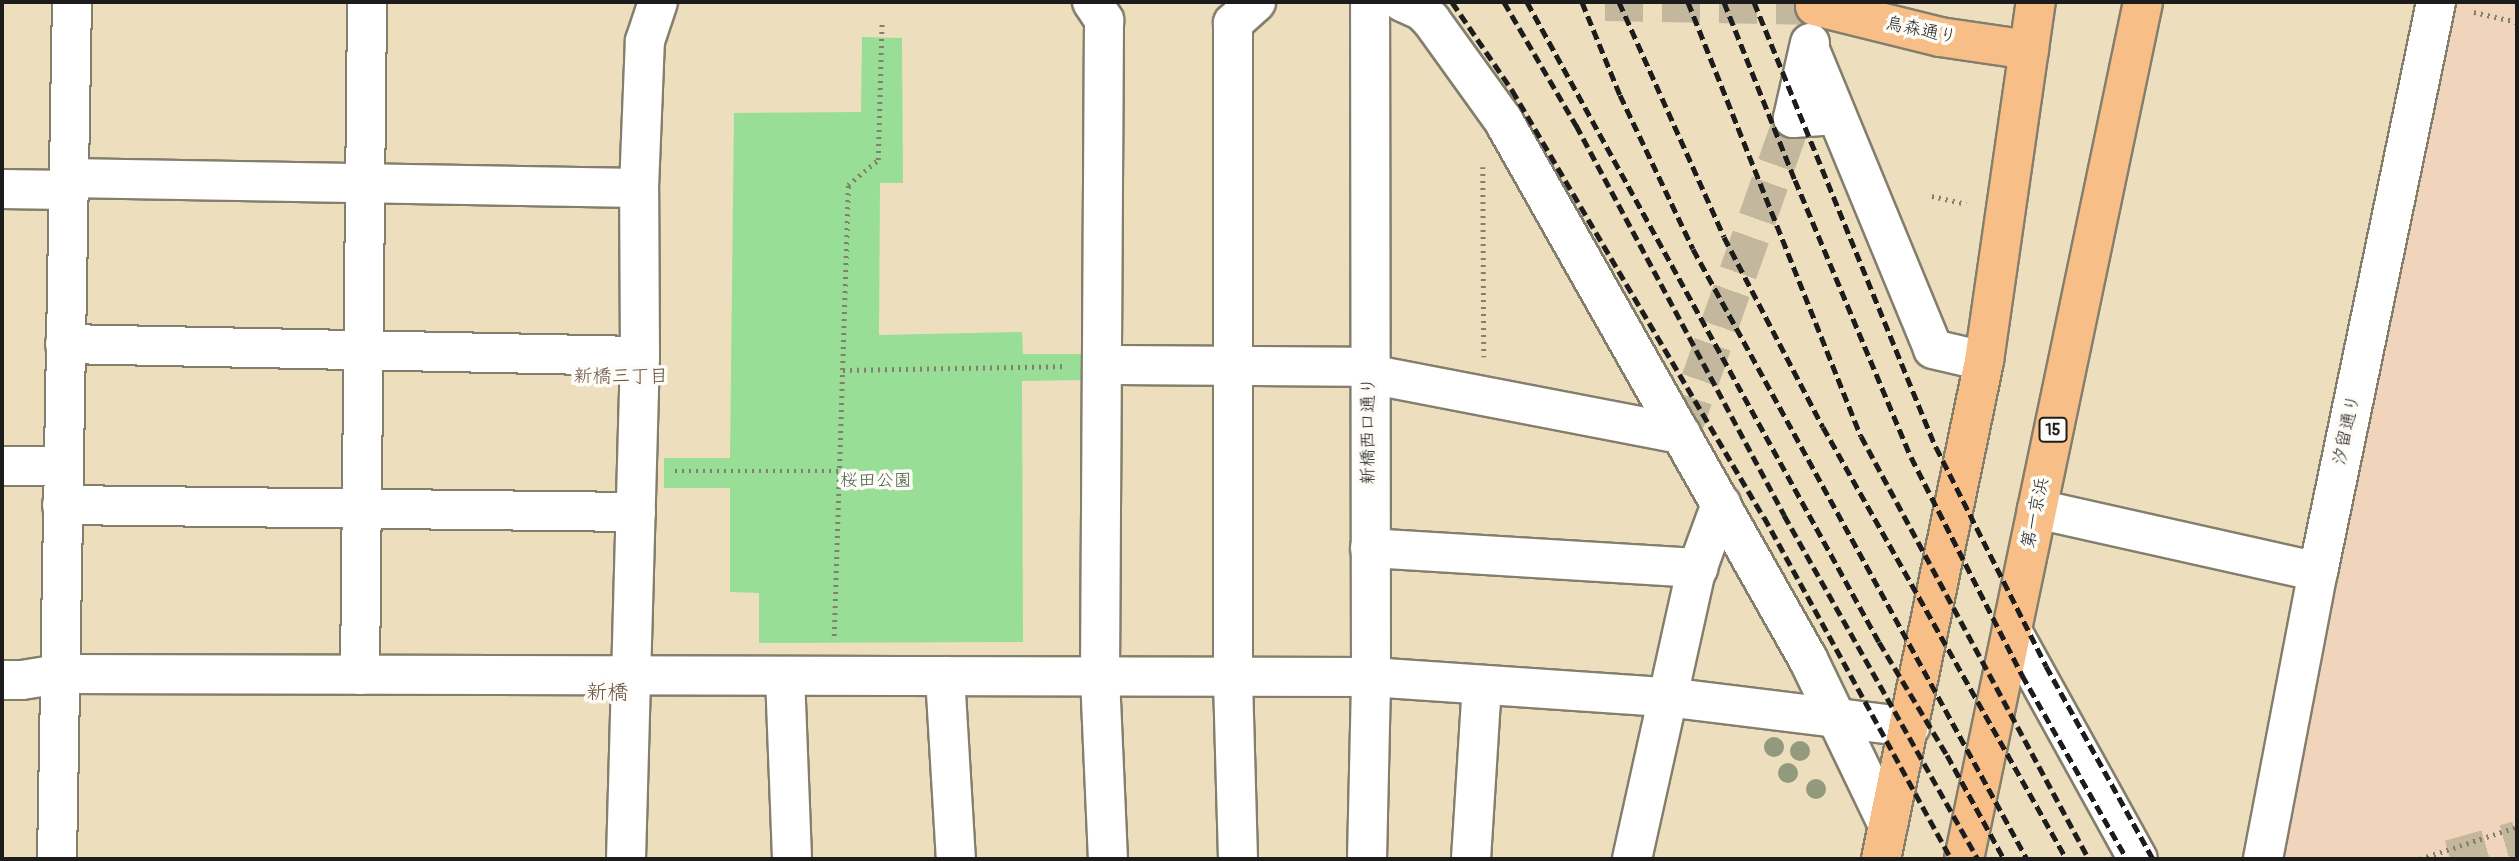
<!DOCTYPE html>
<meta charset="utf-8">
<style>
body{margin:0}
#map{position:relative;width:2519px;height:861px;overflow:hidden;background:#eddfbe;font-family:Pangolin,"Klee One",sans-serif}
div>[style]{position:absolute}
.built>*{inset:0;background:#f0d5bc}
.green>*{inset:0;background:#98de97}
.minor-tunnel>*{height:38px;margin-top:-19px;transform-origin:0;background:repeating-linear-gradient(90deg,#c3b89e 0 38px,transparent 0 57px)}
.major-tunnel>*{height:38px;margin-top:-19px;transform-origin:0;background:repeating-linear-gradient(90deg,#c3b89e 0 38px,transparent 0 57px)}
.path>*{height:4.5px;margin-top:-2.25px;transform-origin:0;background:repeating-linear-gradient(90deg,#847e6d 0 2px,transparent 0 7px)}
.roads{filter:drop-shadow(2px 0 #847e6d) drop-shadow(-2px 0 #847e6d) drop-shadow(0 2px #847e6d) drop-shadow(0 -2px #847e6d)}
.minor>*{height:38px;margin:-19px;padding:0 19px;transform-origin:19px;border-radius:19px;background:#fff}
.major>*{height:38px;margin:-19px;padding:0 19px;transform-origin:19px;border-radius:19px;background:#f7be87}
.highway>*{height:38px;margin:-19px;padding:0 19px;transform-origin:19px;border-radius:19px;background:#f7be87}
.rail>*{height:5px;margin-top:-2.5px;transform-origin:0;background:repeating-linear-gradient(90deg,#1c1c1c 0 10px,transparent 0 15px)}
.trees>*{width:20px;height:20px;margin:-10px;border-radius:50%;background:#92997d}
span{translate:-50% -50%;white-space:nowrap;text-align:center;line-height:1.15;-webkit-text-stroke:7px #fdfcf7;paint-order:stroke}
.shield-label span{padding:2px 5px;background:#fdfcf7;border:2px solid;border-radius:5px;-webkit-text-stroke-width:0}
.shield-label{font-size:16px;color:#1c1c1c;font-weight:700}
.street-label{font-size:18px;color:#1c1c1c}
.park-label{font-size:18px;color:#476047}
.neighbourhood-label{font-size:19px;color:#694f3f}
.quarter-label{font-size:21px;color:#694f3f}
.frame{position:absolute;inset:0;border:4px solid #1c1c1c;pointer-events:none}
</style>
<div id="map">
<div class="built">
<i style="clip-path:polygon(2458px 2px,2517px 2px,2517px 859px,2277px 859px)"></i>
</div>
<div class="green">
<i style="clip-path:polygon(862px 37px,902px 38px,903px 183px,880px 183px,879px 335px,1022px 332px,1023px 354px,1085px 354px,1086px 380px,1022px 381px,1023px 642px,759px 643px,759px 593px,730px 592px,730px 488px,664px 488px,664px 458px,730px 458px,734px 113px,861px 112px)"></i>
</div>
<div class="minor-tunnel">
<i style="left:1605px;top:2px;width:210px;rotate:1.1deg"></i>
<i style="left:1681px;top:434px;width:335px;rotate:-70.5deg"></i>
</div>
<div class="major-tunnel">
<i style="left:2450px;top:859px;width:70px;rotate:-15.8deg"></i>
</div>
<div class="path">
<i style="left:2474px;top:12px;width:44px;rotate:13.1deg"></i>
<i style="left:1483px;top:167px;width:190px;rotate:89.7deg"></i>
<i style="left:1932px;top:196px;width:35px;rotate:13deg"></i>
<i style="left:843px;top:370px;width:219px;rotate:-1deg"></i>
<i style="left:675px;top:471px;width:164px"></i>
<i style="left:834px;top:636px;width:451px;rotate:-88.2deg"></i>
<i style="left:848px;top:185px;width:39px;rotate:-40deg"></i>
<i style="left:878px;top:160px;width:140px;rotate:-88.4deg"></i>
<i style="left:2420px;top:859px;width:102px;rotate:-18.3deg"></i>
</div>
<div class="roads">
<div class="minor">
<i style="left:1092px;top:2px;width:22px;rotate:56deg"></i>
<i style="left:1104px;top:20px;width:657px;rotate:90.35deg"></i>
<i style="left:1100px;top:677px;width:182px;rotate:87.5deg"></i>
<i style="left:1402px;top:2px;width:22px;rotate:24deg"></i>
<i style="left:1422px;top:11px;width:13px;rotate:45deg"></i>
<i style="left:1431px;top:20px;width:123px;rotate:54.2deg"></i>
<i style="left:1503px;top:120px;width:619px;rotate:60.5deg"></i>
<i style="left:1808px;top:659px;width:184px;rotate:64.3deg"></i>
<i style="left:1810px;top:43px;width:77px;rotate:102.8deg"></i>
<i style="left:1793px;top:118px;width:43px;rotate:-4deg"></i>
<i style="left:1810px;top:50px;width:323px;rotate:67.6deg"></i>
<i style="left:1933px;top:349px;width:52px;rotate:13.2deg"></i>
<i style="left:68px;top:178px;width:571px;rotate:1deg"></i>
<i style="left:2px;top:189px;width:65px;rotate:0.9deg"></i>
<i style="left:65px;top:344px;width:575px;rotate:1.2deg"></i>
<i style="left:1102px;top:365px;width:267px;rotate:0.4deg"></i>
<i style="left:1369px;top:374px;width:318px;rotate:10.9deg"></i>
<i style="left:2px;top:466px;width:60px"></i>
<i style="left:62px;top:505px;width:574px;rotate:0.7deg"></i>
<i style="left:2037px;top:509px;width:288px;rotate:12.6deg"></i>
<i style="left:1370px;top:548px;width:329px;rotate:3.5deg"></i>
<i style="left:2012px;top:631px;width:260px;rotate:61.1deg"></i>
<i style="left:360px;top:675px;width:673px;rotate:-89.4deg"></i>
<i style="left:785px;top:676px;width:183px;rotate:87.8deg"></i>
<i style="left:945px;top:676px;width:183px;rotate:86.6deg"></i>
<i style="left:2px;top:680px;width:20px"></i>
<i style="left:22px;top:680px;width:36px;rotate:-9deg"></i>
<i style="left:58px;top:674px;width:1313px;rotate:0.13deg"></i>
<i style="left:1371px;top:677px;width:296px;rotate:3.9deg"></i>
<i style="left:1666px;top:697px;width:246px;rotate:7deg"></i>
<i style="left:57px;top:859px;width:857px;rotate:-89deg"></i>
<i style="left:626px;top:859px;width:503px;rotate:-88.41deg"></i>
<i style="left:640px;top:356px;width:168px;rotate:-90.3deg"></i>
<i style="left:639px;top:188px;width:147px;rotate:-87.7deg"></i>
<i style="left:645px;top:41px;width:41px;rotate:-71.6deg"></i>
<i style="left:1238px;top:859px;width:182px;rotate:-91.6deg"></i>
<i style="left:1233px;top:677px;width:654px;rotate:-90deg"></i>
<i style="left:1233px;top:23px;width:31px;rotate:-42deg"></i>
<i style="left:1367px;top:859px;width:182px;rotate:-88.7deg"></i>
<i style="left:1371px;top:677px;width:675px;rotate:-90.08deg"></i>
<i style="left:1471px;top:859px;width:174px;rotate:-86.4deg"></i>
<i style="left:1632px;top:859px;width:291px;rotate:-77.5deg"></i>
<i style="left:1695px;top:575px;width:76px;rotate:-69.9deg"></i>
<i style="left:2263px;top:859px;width:292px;rotate:-79.2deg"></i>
<i style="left:2318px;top:572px;width:582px;rotate:-78.3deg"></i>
</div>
<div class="major">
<i style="left:1816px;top:2px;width:4px;rotate:104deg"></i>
<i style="left:1815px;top:6px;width:129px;rotate:13.9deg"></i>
<i style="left:1940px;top:37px;width:90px;rotate:8.3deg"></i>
</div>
<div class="highway">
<i style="left:1881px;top:859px;width:509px;rotate:-78.31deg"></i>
<i style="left:1984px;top:361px;width:363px;rotate:-81.8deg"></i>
<i style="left:1964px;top:859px;width:875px;rotate:-78.2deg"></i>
</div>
</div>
<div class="rail">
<i style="left:1452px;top:2px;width:107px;rotate:55.7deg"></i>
<i style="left:1512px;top:90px;width:496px;rotate:59.5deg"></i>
<i style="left:1764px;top:517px;width:390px;rotate:61.3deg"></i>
<i style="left:1504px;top:2px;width:143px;rotate:59.7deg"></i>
<i style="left:1576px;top:125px;width:442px;rotate:61.9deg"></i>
<i style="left:1784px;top:515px;width:395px;rotate:60.6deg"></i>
<i style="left:1527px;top:2px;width:730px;rotate:61.19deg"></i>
<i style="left:1879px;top:642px;width:132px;rotate:59deg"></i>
<i style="left:1947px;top:755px;width:119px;rotate:61.3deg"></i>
<i style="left:1582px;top:2px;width:100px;rotate:67.8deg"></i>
<i style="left:1620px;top:95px;width:170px;rotate:64.6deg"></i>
<i style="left:1693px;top:249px;width:695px;rotate:61.3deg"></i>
<i style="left:1619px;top:2px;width:257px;rotate:65.9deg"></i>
<i style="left:1724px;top:237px;width:214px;rotate:62.5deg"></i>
<i style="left:1823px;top:427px;width:496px;rotate:60.6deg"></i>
<i style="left:1688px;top:2px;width:467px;rotate:68.3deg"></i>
<i style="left:1861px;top:436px;width:481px;rotate:61.7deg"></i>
<i style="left:1724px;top:2px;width:192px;rotate:68.3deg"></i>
<i style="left:1795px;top:180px;width:300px;rotate:67.3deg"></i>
<i style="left:1911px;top:457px;width:245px;rotate:63deg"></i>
<i style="left:2022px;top:675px;width:212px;rotate:60.3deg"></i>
<i style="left:1754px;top:2px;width:481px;rotate:67.8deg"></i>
<i style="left:1936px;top:447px;width:245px;rotate:63.3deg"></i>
<i style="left:2046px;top:666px;width:221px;rotate:61deg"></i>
</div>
<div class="trees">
<i style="left:1774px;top:747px"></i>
<i style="left:1800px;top:751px"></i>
<i style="left:1788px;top:773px"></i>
<i style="left:1816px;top:789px"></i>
</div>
<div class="shield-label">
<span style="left:2053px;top:430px">15</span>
</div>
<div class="street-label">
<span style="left:1921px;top:31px;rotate:12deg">烏森通り</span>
<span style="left:2347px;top:430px;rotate:-78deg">汐留通り</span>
<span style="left:1369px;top:431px;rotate:-90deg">新橋西口通り</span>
<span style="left:2036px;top:513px;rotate:-78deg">第一京浜</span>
</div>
<div class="park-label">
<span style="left:876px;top:481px">桜田公園</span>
</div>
<div class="neighbourhood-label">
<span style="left:621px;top:377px">新橋三丁目</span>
</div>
<div class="quarter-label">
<span style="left:607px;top:693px">新橋</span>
</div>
<div class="frame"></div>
</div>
